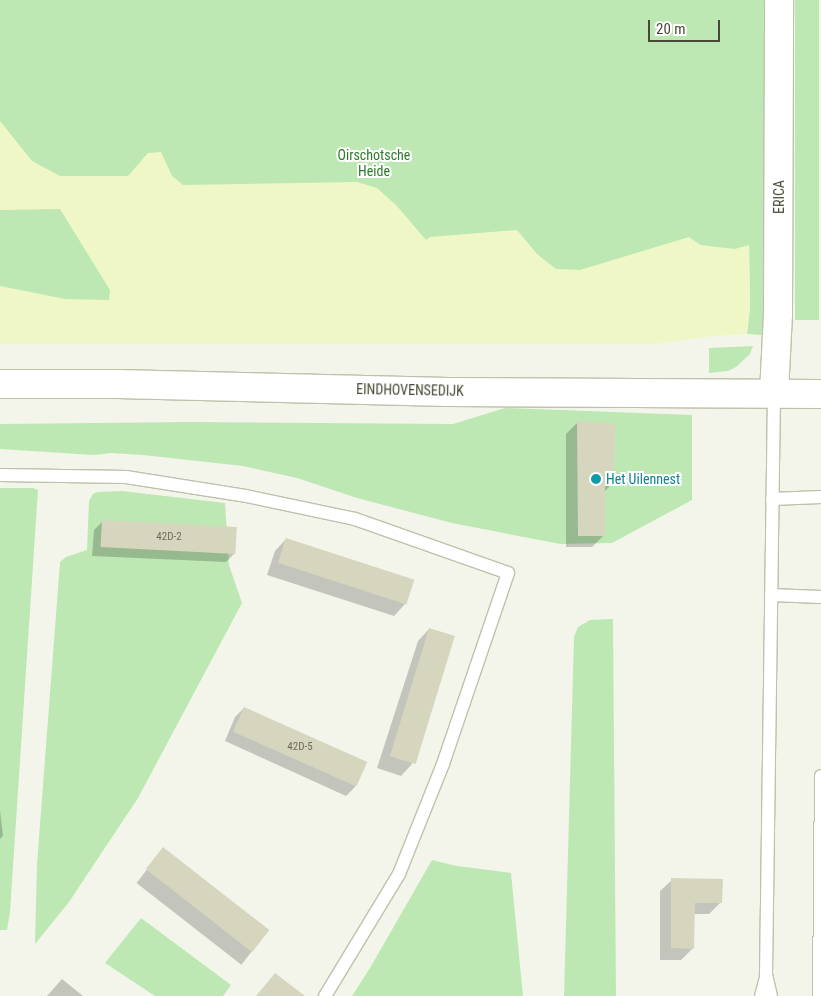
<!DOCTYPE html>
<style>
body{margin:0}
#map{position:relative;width:821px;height:996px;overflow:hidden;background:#f4f5ea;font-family:"Roboto Condensed",sans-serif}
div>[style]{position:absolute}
.green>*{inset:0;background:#bde8b4;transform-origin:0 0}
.sand>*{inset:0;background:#f0f7c7}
.shadow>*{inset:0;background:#0003;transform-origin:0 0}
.building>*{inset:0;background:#d6d6bf;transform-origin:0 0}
.roads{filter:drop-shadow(1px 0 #c0c0ac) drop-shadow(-1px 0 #c0c0ac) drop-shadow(0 1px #c0c0ac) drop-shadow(0 -1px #c0c0ac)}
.service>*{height:12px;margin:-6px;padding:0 6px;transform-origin:6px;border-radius:6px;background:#fff}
.tertiary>*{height:28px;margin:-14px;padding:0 14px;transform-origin:14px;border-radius:14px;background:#fff}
.dots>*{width:14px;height:14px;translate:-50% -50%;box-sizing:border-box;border:2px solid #fff;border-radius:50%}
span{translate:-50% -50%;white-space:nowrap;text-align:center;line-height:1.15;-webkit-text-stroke:4px #fff;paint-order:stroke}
.number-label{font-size:11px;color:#6c6c5a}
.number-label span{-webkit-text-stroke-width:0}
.park-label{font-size:14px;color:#2d7a2b}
.street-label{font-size:14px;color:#494838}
.culture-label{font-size:14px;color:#0d838f}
.left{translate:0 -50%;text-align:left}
.scale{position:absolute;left:648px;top:20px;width:72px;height:22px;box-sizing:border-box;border:2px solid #494838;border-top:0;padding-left:6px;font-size:15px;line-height:18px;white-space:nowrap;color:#494838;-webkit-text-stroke:4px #fff;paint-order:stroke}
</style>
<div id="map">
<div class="green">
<i style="clip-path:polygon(0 0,768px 0,765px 328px,762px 335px,747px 334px,750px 307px,749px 245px,744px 326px,0 325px)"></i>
<i style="left:795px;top:0;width:24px;height:320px"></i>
<i style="clip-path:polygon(753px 346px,750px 354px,736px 367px,728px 371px,709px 373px,709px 348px)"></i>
<i style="clip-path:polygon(505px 408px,692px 415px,692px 500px,612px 543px,560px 544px,452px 523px,357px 498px,297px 478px,243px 466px,143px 455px,111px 453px,94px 455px,0 449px,0 424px,189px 422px,453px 424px)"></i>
<i style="clip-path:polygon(0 488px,33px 488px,38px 490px,10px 912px,7px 930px,0 930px)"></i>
<i style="clip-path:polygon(122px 491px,225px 503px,229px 565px,242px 603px,138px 798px,69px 902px,35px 944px,37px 864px,60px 562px,66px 557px,87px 550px,89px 501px,93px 494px,97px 492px)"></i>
<i style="clip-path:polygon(613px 619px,616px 996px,564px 996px,574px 637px,578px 627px,590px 620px)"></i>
<i style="clip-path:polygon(432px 860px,457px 866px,511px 873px,523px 996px,352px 996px,370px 968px)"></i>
<i style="clip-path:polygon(141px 918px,231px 985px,223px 996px,155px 996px,105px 963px)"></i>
</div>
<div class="sand">
<i style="clip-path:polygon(0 121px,32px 161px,60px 176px,128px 176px,148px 153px,161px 152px,172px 176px,183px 185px,357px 182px,377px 188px,397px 206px,426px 240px,430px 237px,517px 230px,537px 254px,556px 269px,580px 270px,689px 237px,700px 245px,735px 249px,749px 245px,750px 307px,747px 334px,714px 336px,656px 344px,0 344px,0 286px,65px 299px,109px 300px,110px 290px,60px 209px,0 210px)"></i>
</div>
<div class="shadow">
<i style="clip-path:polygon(578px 422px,613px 483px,604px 492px,604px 535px,592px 547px,566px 547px,566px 434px)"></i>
<i style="clip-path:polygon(103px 521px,235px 553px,226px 562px,92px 556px,94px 530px)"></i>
<i style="clip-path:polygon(286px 539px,405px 604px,394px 616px,267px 575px,275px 551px)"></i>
<i style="clip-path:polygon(429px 629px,412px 764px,401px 776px,377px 768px,418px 641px)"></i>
<i style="clip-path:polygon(244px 708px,365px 763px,355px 787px,346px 796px,225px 741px,235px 717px)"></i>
<i style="clip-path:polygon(0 811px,3px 836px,0 839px)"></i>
<i style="left:163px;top:849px;width:133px;height:43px;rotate:38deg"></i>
<i style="clip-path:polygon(672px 880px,721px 902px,709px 914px,693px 914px,693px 948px,681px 960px,660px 960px,660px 891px)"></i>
<i style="clip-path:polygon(62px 979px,83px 996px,47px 996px)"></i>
</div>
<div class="building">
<i style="clip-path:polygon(577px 421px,615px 423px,614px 484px,605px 484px,605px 536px,578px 536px)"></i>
<i style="left:102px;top:520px;width:135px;height:27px;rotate:3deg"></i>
<i style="left:286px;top:538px;width:135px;height:26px;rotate:18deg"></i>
<i style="left:429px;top:628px;width:27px;height:134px;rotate:17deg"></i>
<i style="left:244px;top:707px;width:135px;height:27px;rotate:24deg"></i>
<i style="left:163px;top:847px;width:135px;height:28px;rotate:38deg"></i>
<i style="clip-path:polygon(671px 878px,723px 879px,722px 903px,695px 903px,694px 949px,671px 948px)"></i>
<i style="clip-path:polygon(275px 973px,305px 996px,256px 996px)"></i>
</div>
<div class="roads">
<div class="service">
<i style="left:0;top:475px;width:126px;rotate:0.9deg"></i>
<i style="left:126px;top:477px;width:121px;rotate:9deg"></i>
<i style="left:246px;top:496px;width:111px;rotate:11.9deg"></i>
<i style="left:355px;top:519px;width:162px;rotate:19.4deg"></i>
<i style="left:508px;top:573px;width:202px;rotate:108.8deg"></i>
<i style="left:443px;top:764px;width:118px;rotate:111.8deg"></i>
<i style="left:399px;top:874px;width:143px;rotate:121.2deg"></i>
<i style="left:772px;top:499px;width:49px;rotate:-2.3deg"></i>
<i style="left:771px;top:595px;width:50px;rotate:2.3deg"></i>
<i style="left:761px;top:996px;width:20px;rotate:-75deg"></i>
<i style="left:771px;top:996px;width:23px;rotate:-103deg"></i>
<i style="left:766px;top:974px;width:581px;rotate:-89.21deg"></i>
<i style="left:819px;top:996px;width:220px;rotate:-89.5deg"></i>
</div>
<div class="tertiary">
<i style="left:0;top:384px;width:118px"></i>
<i style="left:118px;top:384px;width:330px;rotate:1.4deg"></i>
<i style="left:448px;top:392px;width:373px;rotate:0.3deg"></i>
<i style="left:774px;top:393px;width:79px;rotate:-87.1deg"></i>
<i style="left:778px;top:314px;width:314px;rotate:-89.8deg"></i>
</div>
</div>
<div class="dots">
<i style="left:596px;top:479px;background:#0f9aa8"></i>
</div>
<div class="number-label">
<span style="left:169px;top:537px">42D-2</span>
<span style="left:300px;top:747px">42D-5</span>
</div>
<div class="park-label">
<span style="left:374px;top:163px">Oirschotsche<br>Heide</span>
</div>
<div class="street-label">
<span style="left:779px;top:197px;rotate:-90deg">ERICA</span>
<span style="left:410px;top:390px;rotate:1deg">EINDHOVENSEDIJK</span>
</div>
<div class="culture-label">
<span class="left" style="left:606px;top:479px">Het Uilennest</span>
</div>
<div class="scale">20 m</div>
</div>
